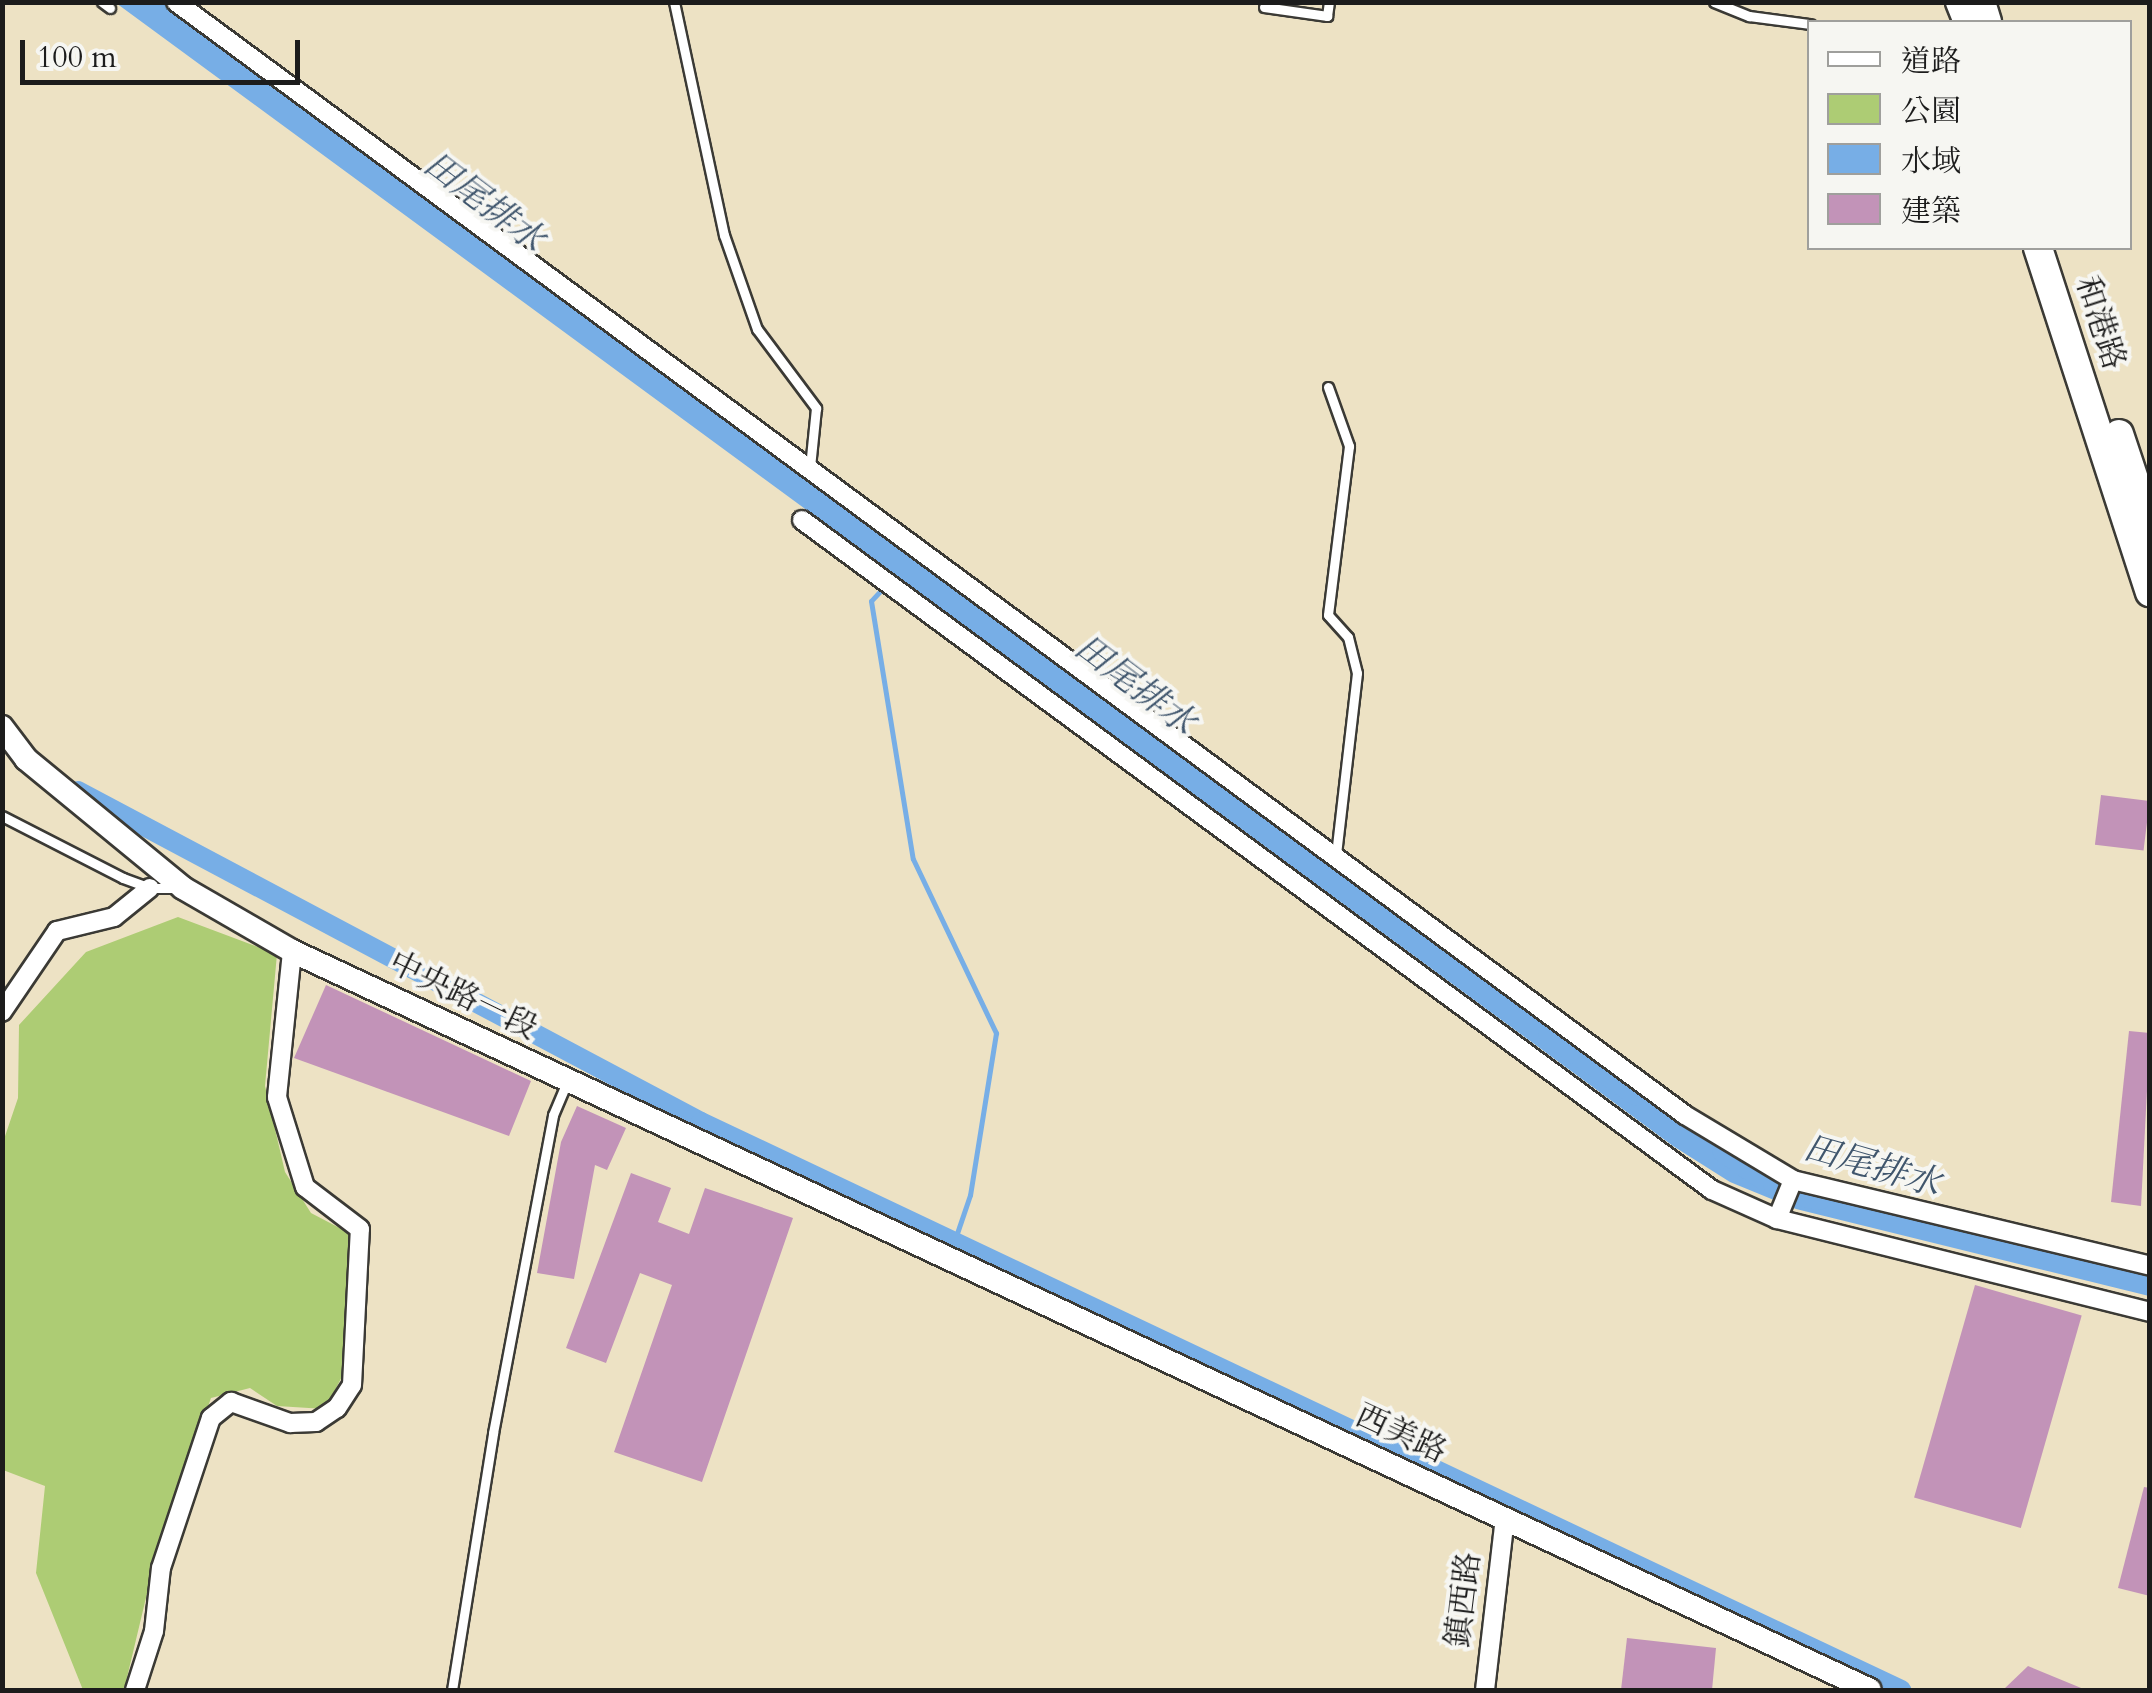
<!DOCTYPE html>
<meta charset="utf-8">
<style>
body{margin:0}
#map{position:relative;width:2152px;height:1693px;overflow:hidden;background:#ede2c4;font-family:Cardo,"Noto Serif TC",serif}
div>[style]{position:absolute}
.green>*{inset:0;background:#adcc74}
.water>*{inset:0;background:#77aee6}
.stream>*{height:5px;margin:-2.5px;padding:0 2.5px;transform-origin:2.5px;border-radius:2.5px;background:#77aee6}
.canal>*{height:20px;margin:-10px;padding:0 10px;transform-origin:10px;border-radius:10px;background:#77aee6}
.river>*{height:32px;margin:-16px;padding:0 16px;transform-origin:16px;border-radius:16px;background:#77aee6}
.building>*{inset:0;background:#c293b8;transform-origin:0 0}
.roads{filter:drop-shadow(2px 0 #3b3a35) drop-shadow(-2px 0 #3b3a35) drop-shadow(0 2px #3b3a35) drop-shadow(0 -2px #3b3a35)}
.service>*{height:9px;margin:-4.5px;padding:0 4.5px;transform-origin:4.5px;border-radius:4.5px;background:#fff}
.minor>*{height:18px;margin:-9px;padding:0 9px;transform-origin:9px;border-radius:9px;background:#fff}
.tertiary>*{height:22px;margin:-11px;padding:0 11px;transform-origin:11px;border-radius:11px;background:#fff}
.secondary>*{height:28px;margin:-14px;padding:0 14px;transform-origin:14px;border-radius:14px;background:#fff}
span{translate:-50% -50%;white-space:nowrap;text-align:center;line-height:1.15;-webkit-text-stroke:8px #f6f6f2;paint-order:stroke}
.street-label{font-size:32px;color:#1c1c1c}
.water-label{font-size:35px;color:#40566d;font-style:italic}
.frame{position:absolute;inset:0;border:5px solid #1c1c1c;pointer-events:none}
.legend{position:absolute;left:1807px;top:20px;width:325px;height:230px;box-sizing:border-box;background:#f6f6f2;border:2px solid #9f9f9c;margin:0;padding:12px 18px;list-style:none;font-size:30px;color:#1c1c1c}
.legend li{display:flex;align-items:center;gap:20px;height:50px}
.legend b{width:50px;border:2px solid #9f9f9c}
.scale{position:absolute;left:20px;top:40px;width:280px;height:45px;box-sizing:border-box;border:5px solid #1c1c1c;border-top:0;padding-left:12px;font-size:30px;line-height:35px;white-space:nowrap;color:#1c1c1c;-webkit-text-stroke:8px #f6f6f2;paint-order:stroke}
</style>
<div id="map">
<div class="green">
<i style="clip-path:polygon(178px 917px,277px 954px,265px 1086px,285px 1172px,311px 1213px,353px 1235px,345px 1371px,325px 1409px,277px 1406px,250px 1388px,211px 1398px,155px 1560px,124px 1690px,83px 1690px,36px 1573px,45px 1486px,3px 1470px,2px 1145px,18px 1098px,19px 1025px,86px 952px)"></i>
</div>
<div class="water">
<i style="clip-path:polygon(116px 3px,165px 3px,1692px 1131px,1774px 1180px,2149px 1274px,2149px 1296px,1796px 1209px,1730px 1182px,1673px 1146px)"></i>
</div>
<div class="stream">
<i style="left:884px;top:587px;width:19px;rotate:133deg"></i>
<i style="left:871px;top:601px;width:261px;rotate:80.8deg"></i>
<i style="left:913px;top:859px;width:193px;rotate:64.5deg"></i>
<i style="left:996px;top:1033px;width:164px;rotate:99.1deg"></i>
<i style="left:970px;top:1195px;width:50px;rotate:108.8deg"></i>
</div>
<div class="canal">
<i style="left:78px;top:791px;width:705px;rotate:27.98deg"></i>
<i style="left:701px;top:1122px;width:1328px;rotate:25.33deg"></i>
</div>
<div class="river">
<i style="left:1554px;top:1032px;width:101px;rotate:34.5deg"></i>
<i style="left:1728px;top:1149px;width:61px;rotate:33.7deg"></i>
<i style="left:1779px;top:1183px;width:40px;rotate:16deg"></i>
</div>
<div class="building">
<i style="left:2101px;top:795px;width:49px;height:50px;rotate:7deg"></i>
<i style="clip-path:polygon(326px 985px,531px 1081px,509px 1136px,294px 1058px)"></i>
<i style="clip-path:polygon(2129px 1031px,2150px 1033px,2141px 1206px,2111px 1202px)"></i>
<i style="clip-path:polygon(577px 1106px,626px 1128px,607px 1170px,595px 1165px,574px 1279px,537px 1273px,561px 1142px)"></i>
<i style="clip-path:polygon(631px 1173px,671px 1188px,658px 1222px,689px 1234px,705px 1188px,793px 1218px,702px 1482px,614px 1452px,672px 1285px,640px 1273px,606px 1363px,566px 1348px)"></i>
<i style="left:1975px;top:1285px;width:111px;height:221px;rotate:16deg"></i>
<i style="clip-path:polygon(2144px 1487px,2150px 1488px,2150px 1596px,2118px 1588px)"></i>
<i style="clip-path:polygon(1627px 1638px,1716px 1648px,1712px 1690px,1621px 1690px)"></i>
<i style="clip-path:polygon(2028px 1666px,2086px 1690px,2003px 1690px)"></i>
</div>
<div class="roads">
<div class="service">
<i style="left:102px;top:2px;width:10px;rotate:37deg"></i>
<i style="left:674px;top:2px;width:238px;rotate:77.9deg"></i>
<i style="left:724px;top:235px;width:100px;rotate:70.7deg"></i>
<i style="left:757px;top:329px;width:99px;rotate:53.2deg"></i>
<i style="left:816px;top:408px;width:59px;rotate:95.8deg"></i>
<i style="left:1714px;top:2px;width:38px;rotate:22deg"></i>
<i style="left:1749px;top:16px;width:62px;rotate:7.5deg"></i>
<i style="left:1264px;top:7px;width:64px;rotate:8.1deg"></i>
<i style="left:1327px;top:16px;width:14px;rotate:-82deg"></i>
<i style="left:1328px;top:387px;width:63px;rotate:70.4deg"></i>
<i style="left:1349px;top:446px;width:170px;rotate:97.1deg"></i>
<i style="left:1328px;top:615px;width:30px;rotate:48deg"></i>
<i style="left:1348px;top:637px;width:37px;rotate:76deg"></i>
<i style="left:1357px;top:673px;width:183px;rotate:96.6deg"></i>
<i style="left:2px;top:816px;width:136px;rotate:27.1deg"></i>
<i style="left:123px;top:878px;width:29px;rotate:20deg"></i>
<i style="left:150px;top:888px;width:28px"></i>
<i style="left:452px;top:1690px;width:260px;rotate:-80.9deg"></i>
<i style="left:493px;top:1433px;width:324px;rotate:-79.3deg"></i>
<i style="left:553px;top:1115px;width:36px;rotate:-67deg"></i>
</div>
<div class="minor">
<i style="left:176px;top:2px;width:1875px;rotate:36.41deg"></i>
<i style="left:1685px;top:1115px;width:126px;rotate:31deg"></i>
<i style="left:1793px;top:1180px;width:367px;rotate:13.5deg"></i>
<i style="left:802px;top:520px;width:1130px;rotate:36.36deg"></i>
<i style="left:1712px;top:1190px;width:71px;rotate:24deg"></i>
<i style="left:1777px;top:1219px;width:384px;rotate:14deg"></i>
<i style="left:2px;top:1012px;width:98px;rotate:-55.8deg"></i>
<i style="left:57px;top:931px;width:59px;rotate:-13.8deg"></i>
<i style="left:114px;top:917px;width:46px;rotate:-38.9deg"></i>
<i style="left:1777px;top:1219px;width:42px;rotate:-67.7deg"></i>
<i style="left:135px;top:1690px;width:62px;rotate:-72.1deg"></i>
<i style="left:154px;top:1631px;width:63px;rotate:-83.7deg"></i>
<i style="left:161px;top:1568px;width:158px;rotate:-71.6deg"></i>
<i style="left:211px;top:1418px;width:26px;rotate:-39deg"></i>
<i style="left:231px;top:1402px;width:63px;rotate:19.6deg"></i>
<i style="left:290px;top:1423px;width:26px;rotate:-2deg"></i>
<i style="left:316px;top:1422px;width:25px;rotate:-34deg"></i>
<i style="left:337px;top:1408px;width:27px;rotate:-57deg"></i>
<i style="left:352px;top:1385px;width:156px;rotate:-87.1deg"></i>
<i style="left:360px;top:1229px;width:69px;rotate:-142.6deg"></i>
<i style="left:305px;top:1187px;width:94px;rotate:-107.3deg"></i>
<i style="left:277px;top:1097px;width:147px;rotate:-84.1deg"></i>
<i style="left:1485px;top:1690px;width:173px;rotate:-83.4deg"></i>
</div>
<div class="tertiary">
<i style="left:2px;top:727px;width:40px;rotate:53deg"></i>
<i style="left:26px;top:759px;width:203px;rotate:39.4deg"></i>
<i style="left:183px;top:888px;width:126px;rotate:30deg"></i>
<i style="left:292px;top:951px;width:1742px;rotate:25.09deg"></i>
</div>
<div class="secondary">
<i style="left:1960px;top:2px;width:22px;rotate:68deg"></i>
<i style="left:1981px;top:2px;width:21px;rotate:73deg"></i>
<i style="left:2038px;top:248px;width:362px;rotate:72deg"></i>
<i style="left:2119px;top:434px;width:98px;rotate:71.6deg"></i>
</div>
</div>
<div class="street-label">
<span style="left:2100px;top:323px;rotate:72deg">和港路</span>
<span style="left:463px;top:996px;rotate:26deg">中央路一段</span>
<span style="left:1401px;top:1434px;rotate:25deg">西美路</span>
<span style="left:1464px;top:1600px;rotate:-83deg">鎮西路</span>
</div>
<div class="water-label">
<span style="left:484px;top:202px;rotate:37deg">田尾排水</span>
<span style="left:1135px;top:685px;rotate:37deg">田尾排水</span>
<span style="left:1872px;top:1166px;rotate:16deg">田尾排水</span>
</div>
<div class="frame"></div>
<ul class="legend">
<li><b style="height:12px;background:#fff"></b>道路</li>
<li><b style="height:28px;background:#adcc74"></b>公園</li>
<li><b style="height:28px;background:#77aee6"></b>水域</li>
<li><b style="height:28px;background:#c293b8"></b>建築</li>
</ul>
<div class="scale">100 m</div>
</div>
